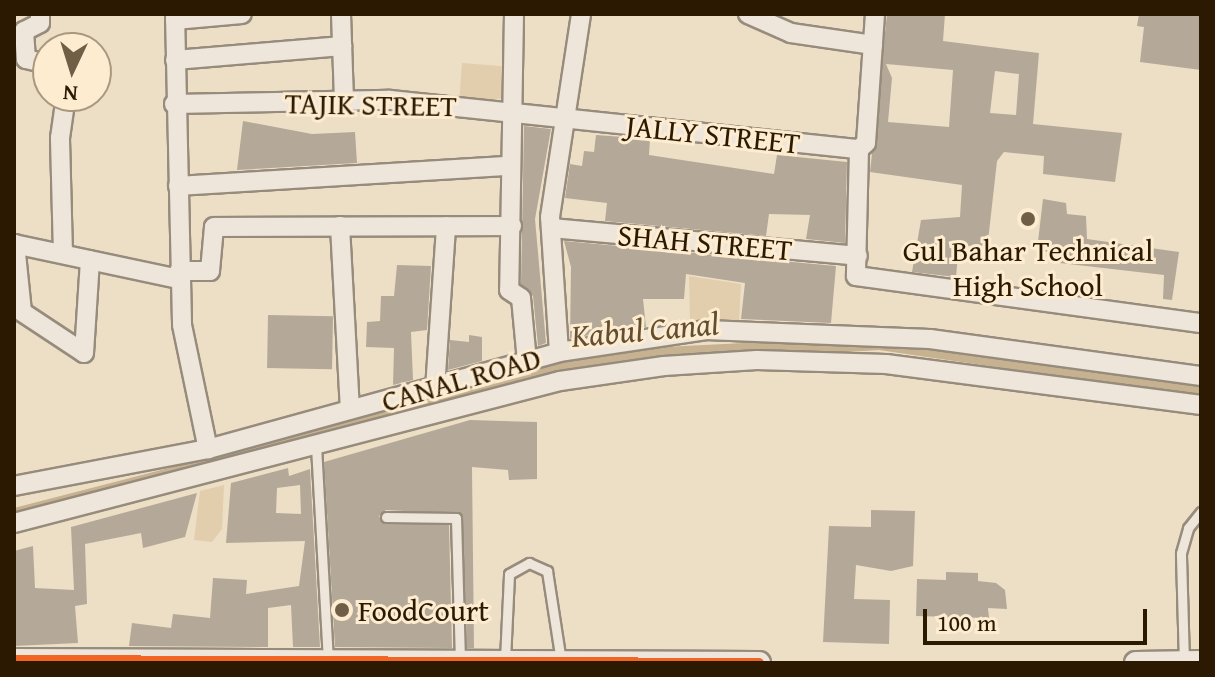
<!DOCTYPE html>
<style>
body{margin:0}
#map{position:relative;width:1215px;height:677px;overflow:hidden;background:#eddec6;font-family:"Gentium Book Plus",serif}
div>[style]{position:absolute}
.green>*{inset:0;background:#e2cead}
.water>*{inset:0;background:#c6b190}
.canal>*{height:16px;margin:-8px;padding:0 8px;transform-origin:8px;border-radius:8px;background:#c6b190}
.building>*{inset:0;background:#b4a998;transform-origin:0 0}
.roads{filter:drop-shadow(2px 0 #978c7c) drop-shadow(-2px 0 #978c7c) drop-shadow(0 2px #978c7c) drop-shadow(0 -2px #978c7c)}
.service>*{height:9px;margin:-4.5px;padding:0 4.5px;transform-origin:4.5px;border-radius:4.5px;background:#eee6db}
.minor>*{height:18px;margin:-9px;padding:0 9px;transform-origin:9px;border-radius:9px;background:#eee6db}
.tertiary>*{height:22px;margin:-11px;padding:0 11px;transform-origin:11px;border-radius:11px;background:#eee6db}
.bus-1>*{height:10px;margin:-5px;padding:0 5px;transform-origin:5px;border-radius:5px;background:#f26522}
.dots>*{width:22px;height:22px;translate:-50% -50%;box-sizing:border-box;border:4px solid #fdecd0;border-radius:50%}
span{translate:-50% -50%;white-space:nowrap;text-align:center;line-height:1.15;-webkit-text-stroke:6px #fdecd0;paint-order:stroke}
.street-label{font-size:30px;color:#2c1902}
.poi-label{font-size:30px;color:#2c1902}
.left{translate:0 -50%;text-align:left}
.water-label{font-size:32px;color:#634e32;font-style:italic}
.frame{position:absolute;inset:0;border:16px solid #2c1902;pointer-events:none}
.north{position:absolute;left:32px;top:32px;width:80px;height:80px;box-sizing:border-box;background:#fdecd0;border:2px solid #a9987e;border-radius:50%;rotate:184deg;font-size:22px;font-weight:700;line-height:32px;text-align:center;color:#2c1902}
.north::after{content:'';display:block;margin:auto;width:28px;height:36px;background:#705e47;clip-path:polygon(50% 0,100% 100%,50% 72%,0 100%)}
.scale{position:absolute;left:923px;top:609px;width:224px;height:36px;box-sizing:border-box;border:4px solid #2c1902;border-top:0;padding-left:10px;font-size:24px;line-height:28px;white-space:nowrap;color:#2c1902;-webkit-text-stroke:6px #fdecd0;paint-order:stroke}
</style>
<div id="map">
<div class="green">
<i style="clip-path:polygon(462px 63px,512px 67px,503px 98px,459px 105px)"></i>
<i style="clip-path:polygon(689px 276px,741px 284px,739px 322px,690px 322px)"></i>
<i style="clip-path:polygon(224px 485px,222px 529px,212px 542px,194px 540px,200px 491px)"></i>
</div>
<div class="water">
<i style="clip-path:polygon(845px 338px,930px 343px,1201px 383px,1201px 397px,879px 350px,572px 370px,573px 358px,585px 351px)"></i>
<i style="clip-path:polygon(559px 367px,556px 377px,14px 524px,14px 508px)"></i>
</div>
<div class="canal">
<i style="left:539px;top:372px;width:53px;rotate:-14.3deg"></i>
</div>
<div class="building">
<i style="clip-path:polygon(evenodd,887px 14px,945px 14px,943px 41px,1039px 53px,1033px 124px,1122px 133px,1115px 182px,1043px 174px,1044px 156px,1004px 152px,997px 161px,988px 241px,979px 248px,959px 244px,956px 277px,912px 272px,921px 220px,960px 217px,962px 185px,870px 172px,887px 14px,886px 64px,953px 70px,949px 127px,888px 122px,892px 78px,886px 64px,887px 14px,995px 71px,1019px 74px,1016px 115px,990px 113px,995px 71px)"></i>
<i style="clip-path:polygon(1139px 14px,1201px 14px,1201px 70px,1140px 62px,1144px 27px,1137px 26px)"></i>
<i style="clip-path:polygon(243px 121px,312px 134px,355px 132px,357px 163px,237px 170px)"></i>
<i style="clip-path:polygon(524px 126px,551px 129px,535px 219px,546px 343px,538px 346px,533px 296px,521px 284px)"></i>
<i style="clip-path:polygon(596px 135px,650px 139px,649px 155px,774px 174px,777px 155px,847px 162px,845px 243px,806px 239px,810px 215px,769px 214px,766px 236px,605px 221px,607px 203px,565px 198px,570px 164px,582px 166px,584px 151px,594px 152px)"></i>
<i style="clip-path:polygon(1043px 199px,1066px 203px,1067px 214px,1086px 216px,1087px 239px,1179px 252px,1172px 300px,1163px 299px,1164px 275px,1060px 263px,1060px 254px,1037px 250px)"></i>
<i style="clip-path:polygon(564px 241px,836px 266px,831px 323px,741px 319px,745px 283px,686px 274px,684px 299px,643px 299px,646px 327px,570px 338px,571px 267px)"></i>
<i style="clip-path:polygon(397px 265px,431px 266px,427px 330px,411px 332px,413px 380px,393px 385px,394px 348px,366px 347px,367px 322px,380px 321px,381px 296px,394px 296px)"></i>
<i style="left:268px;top:315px;width:65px;height:53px;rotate:1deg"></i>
<i style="clip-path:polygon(469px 335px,482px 337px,482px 361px,448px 370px,450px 340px,469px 342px)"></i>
<i style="clip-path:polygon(470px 420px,537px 422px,537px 479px,509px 480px,508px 470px,472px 467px,474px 648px,467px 648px,462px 514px,386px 510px,379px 516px,385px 524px,449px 525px,452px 648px,335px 647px,324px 462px)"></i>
<i style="clip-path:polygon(evenodd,288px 468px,289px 476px,310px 469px,320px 647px,293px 647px,291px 605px,268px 608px,268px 647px,129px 646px,132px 623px,171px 628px,173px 614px,210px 618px,213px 578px,247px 580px,246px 594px,299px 586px,305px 541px,226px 543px,231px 483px,288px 468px,300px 485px,301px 514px,276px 513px,277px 488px,300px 485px)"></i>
<i style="clip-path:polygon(197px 493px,185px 537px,143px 548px,141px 533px,85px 544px,87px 604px,75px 606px,78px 643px,14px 646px,14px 551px,33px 546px,35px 588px,74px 590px,71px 527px)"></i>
<i style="clip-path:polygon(871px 510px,915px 511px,913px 566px,891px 571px,856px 565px,854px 599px,890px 600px,889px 644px,823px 642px,829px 526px,871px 527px)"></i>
<i style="clip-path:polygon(946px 572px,978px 573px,978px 581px,996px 583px,1005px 590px,1007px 609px,988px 608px,989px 618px,916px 616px,917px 579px,946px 580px)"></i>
</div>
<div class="roads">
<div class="service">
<i style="left:316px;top:446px;width:215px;rotate:86.8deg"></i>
<i style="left:386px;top:517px;width:70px;rotate:0.8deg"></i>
<i style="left:456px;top:518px;width:143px;rotate:88.4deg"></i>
<i style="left:505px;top:660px;width:86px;rotate:-87.3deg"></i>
<i style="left:509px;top:574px;width:23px;rotate:-29deg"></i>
<i style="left:529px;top:563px;width:20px;rotate:24deg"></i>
<i style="left:547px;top:571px;width:91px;rotate:81.2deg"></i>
<i style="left:1184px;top:663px;width:110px;rotate:-91.6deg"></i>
<i style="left:1181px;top:553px;width:26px;rotate:-74deg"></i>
<i style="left:1188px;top:528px;width:21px;rotate:-51deg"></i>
</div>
<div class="minor">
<i style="left:40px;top:14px;width:9px;rotate:90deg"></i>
<i style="left:40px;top:23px;width:18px;rotate:153deg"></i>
<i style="left:24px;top:31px;width:28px;rotate:86deg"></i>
<i style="left:26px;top:59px;width:23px;rotate:13deg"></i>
<i style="left:175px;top:14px;width:311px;rotate:88.7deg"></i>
<i style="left:182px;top:325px;width:127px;rotate:78.2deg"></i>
<i style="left:341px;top:14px;width:87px;rotate:88deg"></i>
<i style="left:514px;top:14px;width:276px;rotate:91deg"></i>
<i style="left:509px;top:290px;width:14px;rotate:34deg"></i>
<i style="left:521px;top:298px;width:64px;rotate:84.6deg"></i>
<i style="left:748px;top:14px;width:47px;rotate:23.8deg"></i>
<i style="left:791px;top:33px;width:83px;rotate:8.3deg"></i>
<i style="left:875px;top:14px;width:129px;rotate:94deg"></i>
<i style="left:866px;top:143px;width:9px;rotate:139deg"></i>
<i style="left:859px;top:149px;width:127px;rotate:91.4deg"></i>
<i style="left:856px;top:276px;width:348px;rotate:7.8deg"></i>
<i style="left:175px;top:20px;width:67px;rotate:-5.1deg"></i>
<i style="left:175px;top:60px;width:168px;rotate:-4.8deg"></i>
<i style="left:174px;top:104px;width:216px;rotate:-1.1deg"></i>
<i style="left:390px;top:100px;width:472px;rotate:6deg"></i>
<i style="left:178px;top:186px;width:331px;rotate:-3.5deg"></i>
<i style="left:340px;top:226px;width:183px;rotate:86.9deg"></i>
<i style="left:552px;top:228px;width:307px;rotate:5.2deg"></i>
<i style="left:14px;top:244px;width:169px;rotate:12deg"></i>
<i style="left:15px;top:244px;width:68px;rotate:84.1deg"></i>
<i style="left:22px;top:312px;width:74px;rotate:33.5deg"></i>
<i style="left:84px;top:353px;width:93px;rotate:-86.3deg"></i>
<i style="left:63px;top:254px;width:116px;rotate:-91.5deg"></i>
<i style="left:60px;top:138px;width:42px;rotate:-81.9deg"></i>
<i style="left:179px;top:271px;width:31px"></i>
<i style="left:210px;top:271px;width:44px;rotate:-84.8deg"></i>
<i style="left:214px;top:227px;width:298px;rotate:-0.2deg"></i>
<i style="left:559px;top:352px;width:135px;rotate:-93.8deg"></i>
<i style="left:550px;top:217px;width:205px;rotate:-81.3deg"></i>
<i style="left:435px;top:389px;width:163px;rotate:-86.1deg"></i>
<i style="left:14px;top:486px;width:197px;rotate:-10.8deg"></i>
<i style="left:208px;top:449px;width:364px;rotate:-15.4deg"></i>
<i style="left:559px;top:352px;width:149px;rotate:-8.5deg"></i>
<i style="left:706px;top:330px;width:224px;rotate:2.3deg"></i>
<i style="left:930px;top:339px;width:274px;rotate:7.8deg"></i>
<i style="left:14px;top:523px;width:564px;rotate:-14.58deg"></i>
<i style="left:560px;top:381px;width:105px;rotate:-8.2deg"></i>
<i style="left:664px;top:366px;width:93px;rotate:-3.7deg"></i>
<i style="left:757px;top:360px;width:129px;rotate:1.8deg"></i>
<i style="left:886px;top:364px;width:318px;rotate:7.4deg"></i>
</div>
<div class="tertiary">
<i style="left:14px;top:660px;width:745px;rotate:0.23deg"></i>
<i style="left:1136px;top:663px;width:65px;rotate:-0.9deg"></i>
</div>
</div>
<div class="bus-1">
<i style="left:14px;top:660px;width:745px;rotate:0.23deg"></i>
</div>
<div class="dots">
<i style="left:1028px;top:219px;background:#705e47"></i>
<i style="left:342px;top:610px;background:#705e47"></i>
</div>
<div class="street-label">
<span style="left:371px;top:104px;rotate:1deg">TAJIK STREET</span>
<span style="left:713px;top:134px;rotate:6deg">JALLY STREET</span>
<span style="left:705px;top:242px;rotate:5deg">SHAH STREET</span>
<span style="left:461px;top:379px;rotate:-16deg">CANAL ROAD</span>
</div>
<div class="poi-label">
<span style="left:1028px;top:267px">Gul Bahar Technical<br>High School</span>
<span class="left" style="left:358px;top:610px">FoodCourt</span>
</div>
<div class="water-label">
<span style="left:645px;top:330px;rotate:-5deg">Kabul Canal</span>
</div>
<div class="frame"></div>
<div class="north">N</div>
<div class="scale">100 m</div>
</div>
